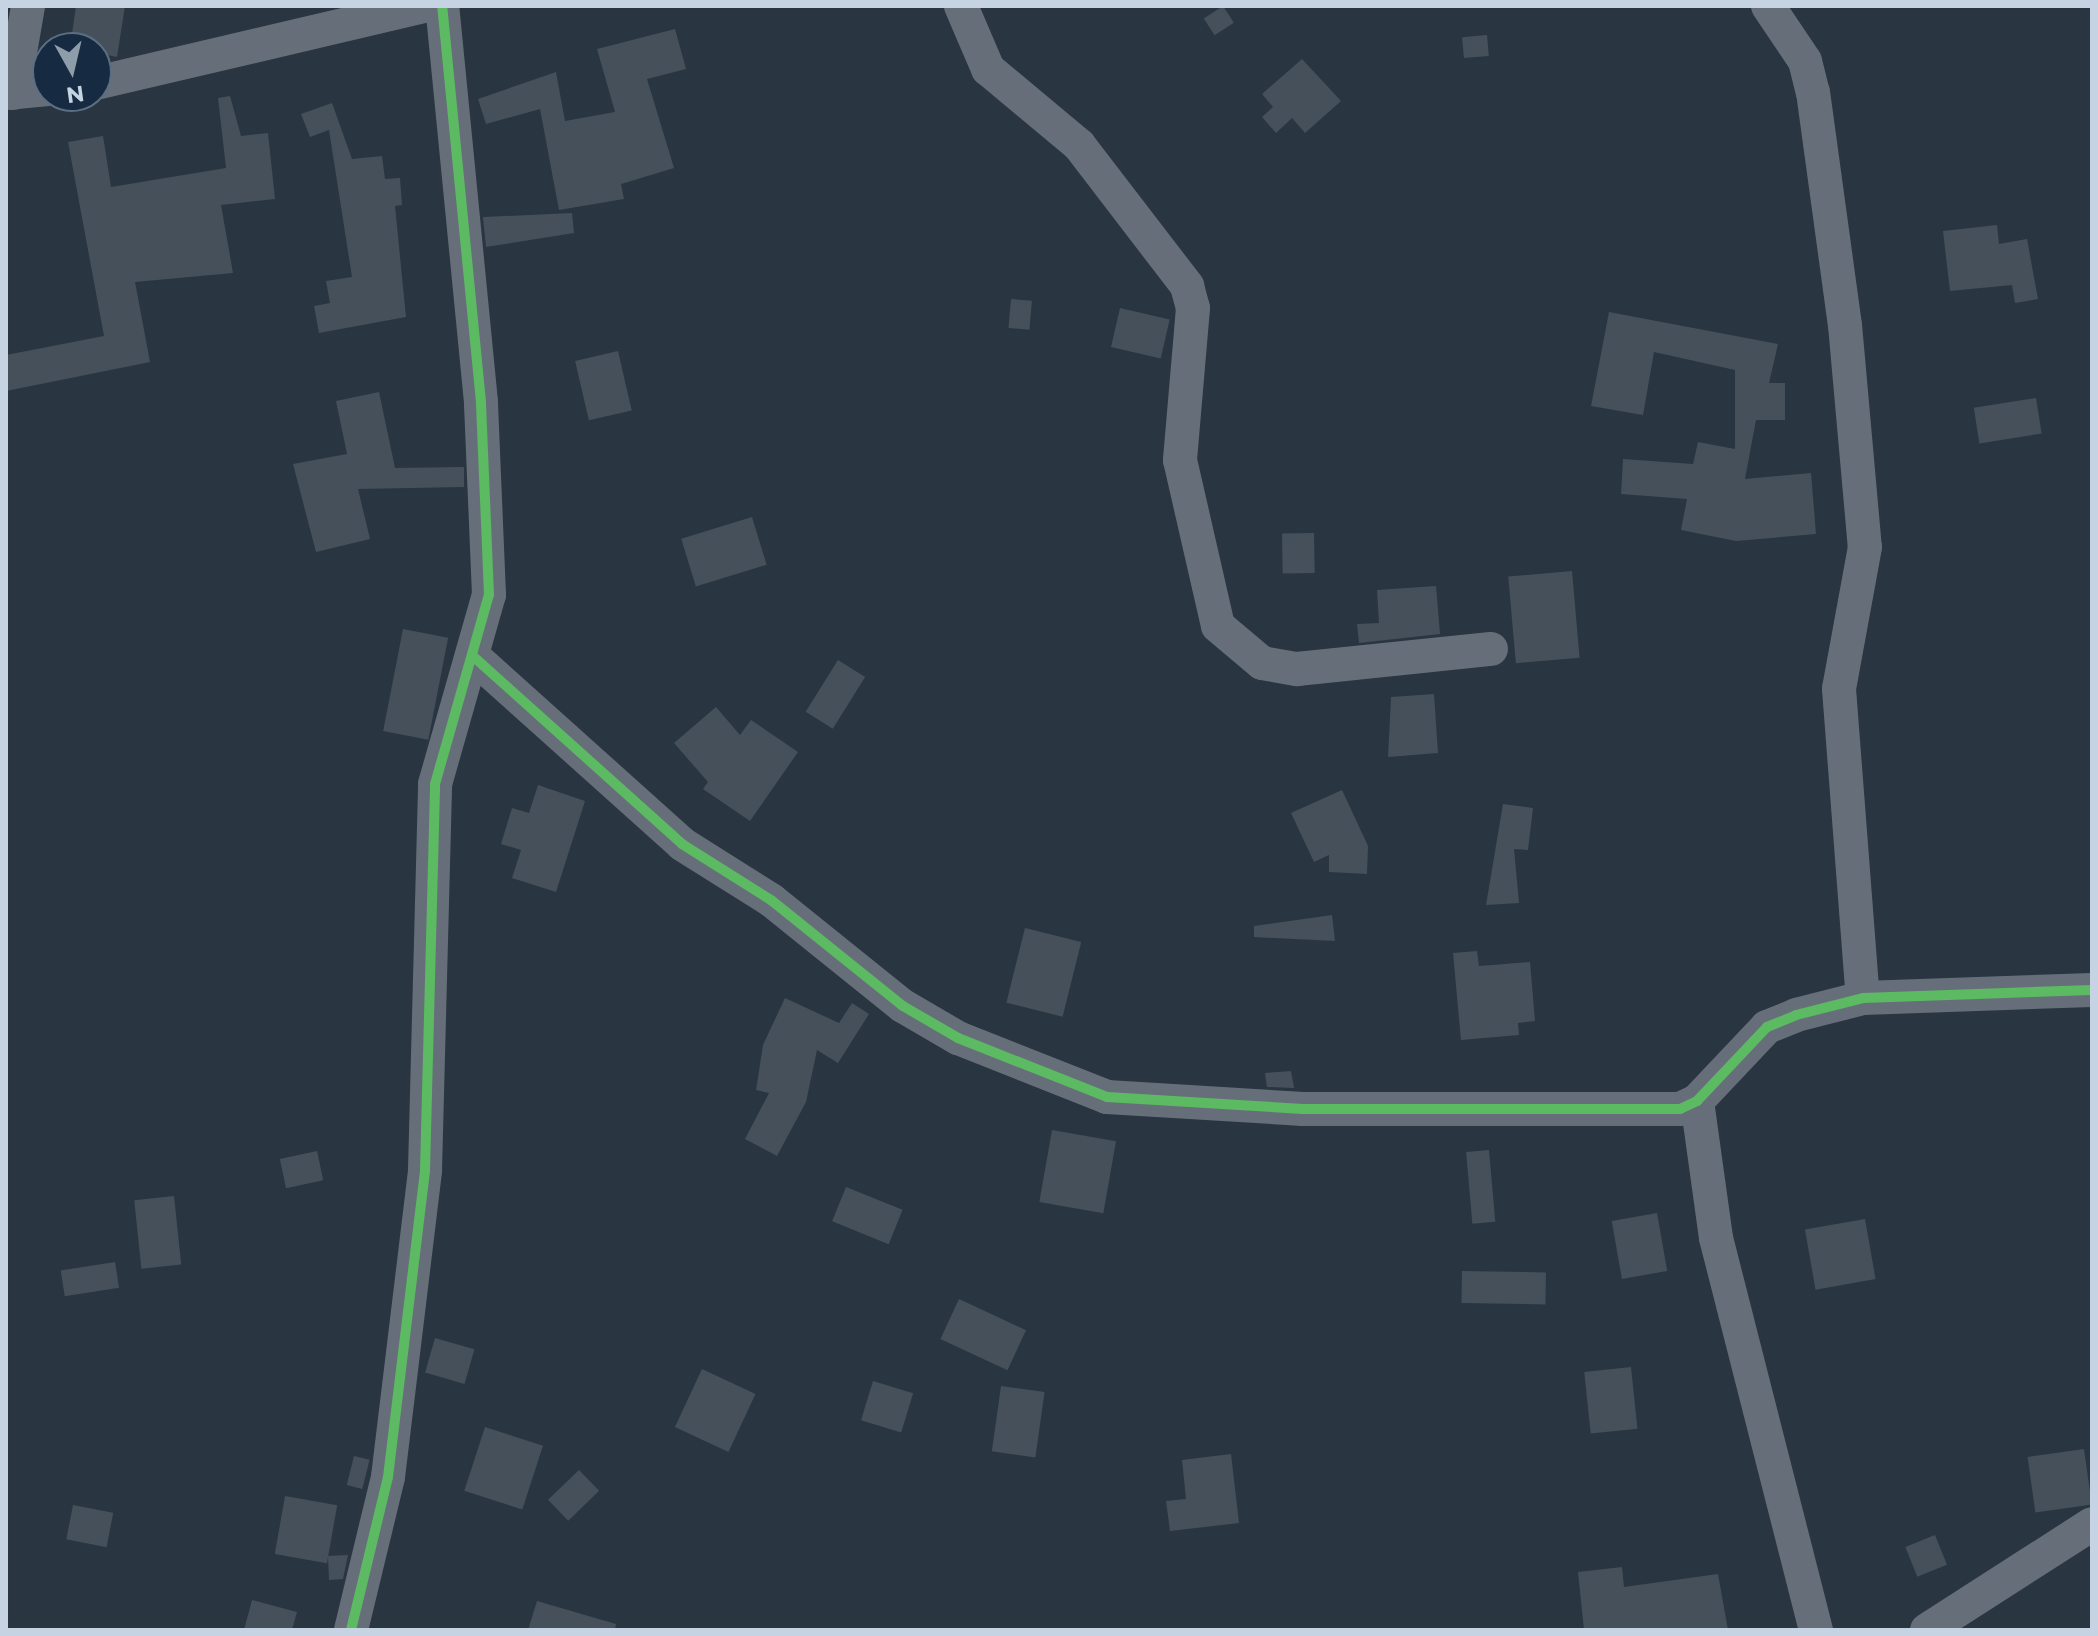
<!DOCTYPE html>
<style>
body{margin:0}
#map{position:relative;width:2098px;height:1636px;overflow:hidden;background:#2a3542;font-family:Montserrat,sans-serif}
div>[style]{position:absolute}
.building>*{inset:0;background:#45505a;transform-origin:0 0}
.minor>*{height:34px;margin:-17px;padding:0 17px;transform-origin:17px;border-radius:17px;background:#666f79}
.cycleway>*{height:10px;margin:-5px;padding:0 5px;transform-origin:5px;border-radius:5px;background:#5cba63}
span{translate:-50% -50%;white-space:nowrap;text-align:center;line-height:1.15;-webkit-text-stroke:7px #162a41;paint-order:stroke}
.frame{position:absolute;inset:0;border:8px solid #c6d3e2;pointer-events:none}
.north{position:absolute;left:32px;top:32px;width:80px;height:80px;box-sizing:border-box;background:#162a41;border:2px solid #5c6e81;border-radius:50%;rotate:172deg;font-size:22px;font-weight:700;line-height:32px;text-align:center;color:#c6d3e2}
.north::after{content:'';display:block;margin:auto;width:28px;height:36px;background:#8f9caa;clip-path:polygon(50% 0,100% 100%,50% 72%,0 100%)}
</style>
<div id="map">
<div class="building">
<i style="clip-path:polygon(76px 6px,125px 6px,117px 57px,70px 48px)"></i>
<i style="left:1223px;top:6px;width:20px;height:23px;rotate:57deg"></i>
<i style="clip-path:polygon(675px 29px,686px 69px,647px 79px,674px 168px,621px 184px,624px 199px,559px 210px,540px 109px,486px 124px,478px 99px,556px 72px,565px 121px,615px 112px,597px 49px)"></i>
<i style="left:1487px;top:35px;width:21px;height:25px;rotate:85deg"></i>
<i style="clip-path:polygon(41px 47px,48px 45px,48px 69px,37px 70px)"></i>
<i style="clip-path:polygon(1302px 59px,1341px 101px,1305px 133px,1292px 118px,1276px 133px,1262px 117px,1273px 107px,1262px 94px)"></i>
<i style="clip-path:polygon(230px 96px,241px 136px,268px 133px,275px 199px,221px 205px,233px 273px,135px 282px,150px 362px,6px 391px,6px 355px,104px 336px,68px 142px,103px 136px,111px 187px,226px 168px,218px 98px)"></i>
<i style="clip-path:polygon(332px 103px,352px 159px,382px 156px,385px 179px,400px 178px,402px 205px,395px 206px,406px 317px,319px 333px,314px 306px,330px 303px,326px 281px,352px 277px,329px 130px,310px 137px,301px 114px)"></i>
<i style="clip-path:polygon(572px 213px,574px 233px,486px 247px,483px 217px)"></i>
<i style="clip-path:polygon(1997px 225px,1999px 244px,2027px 239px,2038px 299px,2015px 303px,2012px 285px,1950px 291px,1943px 231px)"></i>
<i style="left:1011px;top:299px;width:21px;height:29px;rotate:5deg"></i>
<i style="left:1120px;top:308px;width:51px;height:40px;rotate:13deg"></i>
<i style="clip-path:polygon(1609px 312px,1778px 344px,1769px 383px,1785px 383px,1785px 420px,1756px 420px,1745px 479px,1811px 473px,1816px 534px,1736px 541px,1681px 530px,1687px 499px,1621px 494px,1623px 459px,1693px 464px,1698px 442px,1735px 449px,1735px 370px,1654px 352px,1643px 415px,1591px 406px)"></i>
<i style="left:618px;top:351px;width:61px;height:44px;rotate:77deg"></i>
<i style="clip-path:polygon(379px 392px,395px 468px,464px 467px,464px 487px,358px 489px,370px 539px,316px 552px,293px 464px,347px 454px,336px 401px)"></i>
<i style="left:2036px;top:398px;width:36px;height:63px;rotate:81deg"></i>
<i style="left:752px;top:517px;width:50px;height:74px;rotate:73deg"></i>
<i style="left:1314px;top:533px;width:40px;height:32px;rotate:89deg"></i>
<i style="left:1572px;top:571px;width:87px;height:64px;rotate:85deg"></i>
<i style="clip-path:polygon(1436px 586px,1440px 634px,1359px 643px,1357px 624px,1379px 623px,1377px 590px)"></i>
<i style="left:403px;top:629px;width:46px;height:104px;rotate:11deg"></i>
<i style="left:838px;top:660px;width:32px;height:61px;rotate:32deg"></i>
<i style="clip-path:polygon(1434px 694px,1438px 753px,1388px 757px,1391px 697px)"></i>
<i style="clip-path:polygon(716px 707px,740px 735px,751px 720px,798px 752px,750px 821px,703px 789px,708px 782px,674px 743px)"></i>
<i style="clip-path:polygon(538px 785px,585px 801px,556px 892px,512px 878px,521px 850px,501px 844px,512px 808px,529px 813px)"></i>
<i style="clip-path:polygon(1342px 790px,1368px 846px,1367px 874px,1329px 872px,1329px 855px,1314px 862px,1291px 813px)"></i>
<i style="clip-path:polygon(1503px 804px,1533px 808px,1528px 850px,1514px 849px,1519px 903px,1486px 905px)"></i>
<i style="clip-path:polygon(1332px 915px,1335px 941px,1254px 937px,1254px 926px)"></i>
<i style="left:1025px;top:928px;width:58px;height:77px;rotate:14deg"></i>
<i style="clip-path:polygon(1477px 951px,1479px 966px,1530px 962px,1535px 1021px,1518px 1023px,1519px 1035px,1461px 1040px,1453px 953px)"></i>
<i style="clip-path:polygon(785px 998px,839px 1023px,852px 1003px,869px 1014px,838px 1063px,817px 1050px,806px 1102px,777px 1156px,745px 1139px,769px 1093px,756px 1090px,763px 1045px)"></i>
<i style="clip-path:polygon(1291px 1071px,1294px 1088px,1267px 1087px,1265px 1073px)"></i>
<i style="left:1052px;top:1130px;width:65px;height:73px;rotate:10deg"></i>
<i style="left:1489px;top:1150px;width:72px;height:23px;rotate:85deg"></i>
<i style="left:317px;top:1151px;width:30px;height:38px;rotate:78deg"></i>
<i style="left:846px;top:1187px;width:61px;height:37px;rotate:22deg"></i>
<i style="left:174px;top:1196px;width:69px;height:40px;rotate:84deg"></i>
<i style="left:1657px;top:1213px;width:59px;height:46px;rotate:80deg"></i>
<i style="left:1865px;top:1219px;width:61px;height:61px;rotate:80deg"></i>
<i style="left:115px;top:1262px;width:26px;height:55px;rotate:81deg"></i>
<i style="left:1462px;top:1271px;width:84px;height:32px;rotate:1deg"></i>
<i style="left:959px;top:1299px;width:74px;height:44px;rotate:25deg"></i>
<i style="left:435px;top:1338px;width:41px;height:36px;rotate:16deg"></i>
<i style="left:1631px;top:1367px;width:62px;height:47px;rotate:84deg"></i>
<i style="left:702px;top:1369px;width:59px;height:64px;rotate:25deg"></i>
<i style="left:873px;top:1381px;width:42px;height:41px;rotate:17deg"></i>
<i style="left:1001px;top:1386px;width:44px;height:66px;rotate:8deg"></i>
<i style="left:485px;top:1427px;width:61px;height:67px;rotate:18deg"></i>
<i style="left:2084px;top:1449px;width:56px;height:57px;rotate:82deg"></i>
<i style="clip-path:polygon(1231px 1454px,1239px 1523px,1170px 1531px,1166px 1501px,1186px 1499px,1182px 1460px)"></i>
<i style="left:354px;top:1456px;width:16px;height:30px;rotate:14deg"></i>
<i style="left:579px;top:1470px;width:29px;height:43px;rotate:46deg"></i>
<i style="left:285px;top:1496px;width:53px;height:59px;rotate:10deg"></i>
<i style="left:73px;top:1505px;width:41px;height:35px;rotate:11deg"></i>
<i style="left:1935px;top:1535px;width:32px;height:32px;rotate:68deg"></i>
<i style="clip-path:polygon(348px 1555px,343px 1579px,329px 1580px,328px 1556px)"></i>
<i style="clip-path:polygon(1622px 1567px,1624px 1587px,1718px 1574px,1728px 1630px,1584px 1630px,1578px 1572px)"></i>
<i style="clip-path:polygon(252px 1600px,297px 1612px,292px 1630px,244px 1630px)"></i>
<i style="clip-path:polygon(537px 1601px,616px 1624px,615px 1630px,528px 1630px)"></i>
</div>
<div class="minor">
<i style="left:961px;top:6px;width:69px;rotate:66.8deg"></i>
<i style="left:988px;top:69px;width:119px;rotate:39.9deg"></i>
<i style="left:1079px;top:145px;width:178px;rotate:52.5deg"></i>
<i style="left:1187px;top:286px;width:23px;rotate:75deg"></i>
<i style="left:1193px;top:308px;width:153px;rotate:94.9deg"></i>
<i style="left:1180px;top:460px;width:170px;rotate:77.1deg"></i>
<i style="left:1218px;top:626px;width:57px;rotate:40.1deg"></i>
<i style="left:1262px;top:663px;width:36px;rotate:10deg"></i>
<i style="left:1297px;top:669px;width:195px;rotate:-5.9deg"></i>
<i style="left:1768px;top:6px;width:66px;rotate:56.1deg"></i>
<i style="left:1805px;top:61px;width:32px;rotate:76deg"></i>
<i style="left:1813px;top:92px;width:235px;rotate:82.2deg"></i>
<i style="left:1845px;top:325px;width:223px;rotate:84.9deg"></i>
<i style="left:1865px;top:547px;width:144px;rotate:100.4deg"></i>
<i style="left:1839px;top:689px;width:310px;rotate:85.6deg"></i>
<i style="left:96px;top:83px;width:337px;rotate:-13.2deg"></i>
<i style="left:6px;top:93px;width:42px;rotate:-5.4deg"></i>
<i style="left:13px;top:93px;width:88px;rotate:-80.2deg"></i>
<i style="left:475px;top:658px;width:278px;rotate:41.9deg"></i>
<i style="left:682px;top:844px;width:105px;rotate:32.2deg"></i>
<i style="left:771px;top:900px;width:169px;rotate:38.8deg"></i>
<i style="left:903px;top:1006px;width:64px;rotate:30.2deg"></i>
<i style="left:958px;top:1038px;width:160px;rotate:21.6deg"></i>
<i style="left:1107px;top:1097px;width:196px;rotate:3.5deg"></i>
<i style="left:1303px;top:1109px;width:377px"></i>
<i style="left:1680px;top:1109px;width:19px;rotate:-25deg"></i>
<i style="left:1697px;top:1101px;width:102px;rotate:-46.6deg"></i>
<i style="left:1767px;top:1027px;width:31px;rotate:-22deg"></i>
<i style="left:1796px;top:1015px;width:69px;rotate:-14.2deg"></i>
<i style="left:1863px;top:998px;width:229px;rotate:-2deg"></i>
<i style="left:1697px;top:1101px;width:138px;rotate:82.1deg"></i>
<i style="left:1716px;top:1238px;width:405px;rotate:75.7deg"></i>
<i style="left:351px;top:1630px;width:157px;rotate:-76.4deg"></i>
<i style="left:388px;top:1477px;width:309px;rotate:-83.1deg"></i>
<i style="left:425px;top:1170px;width:386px;rotate:-88.5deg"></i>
<i style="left:435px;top:784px;width:197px;rotate:-74.1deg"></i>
<i style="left:489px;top:595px;width:193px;rotate:-92.4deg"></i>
<i style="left:481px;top:402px;width:398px;rotate:-95.6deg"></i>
<i style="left:1927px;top:1630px;width:196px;rotate:-32.7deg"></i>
</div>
<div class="cycleway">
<i style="left:475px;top:658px;width:278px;rotate:41.9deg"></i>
<i style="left:682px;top:844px;width:105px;rotate:32.2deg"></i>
<i style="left:771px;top:900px;width:169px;rotate:38.8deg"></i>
<i style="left:903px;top:1006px;width:64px;rotate:30.2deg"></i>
<i style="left:958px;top:1038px;width:160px;rotate:21.6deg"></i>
<i style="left:1107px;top:1097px;width:196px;rotate:3.5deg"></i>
<i style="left:1303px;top:1109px;width:377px"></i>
<i style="left:1680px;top:1109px;width:19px;rotate:-25deg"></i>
<i style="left:1697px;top:1101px;width:102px;rotate:-46.6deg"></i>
<i style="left:1767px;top:1027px;width:31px;rotate:-22deg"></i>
<i style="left:1796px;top:1015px;width:69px;rotate:-14.2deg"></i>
<i style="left:1863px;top:998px;width:229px;rotate:-2deg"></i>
<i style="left:351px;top:1630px;width:157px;rotate:-76.4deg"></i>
<i style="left:388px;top:1477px;width:309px;rotate:-83.1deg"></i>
<i style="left:425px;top:1170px;width:386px;rotate:-88.5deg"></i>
<i style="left:435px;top:784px;width:197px;rotate:-74.1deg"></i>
<i style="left:489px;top:595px;width:193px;rotate:-92.4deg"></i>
<i style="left:481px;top:402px;width:398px;rotate:-95.6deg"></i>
</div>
<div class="frame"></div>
<div class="north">N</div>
</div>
